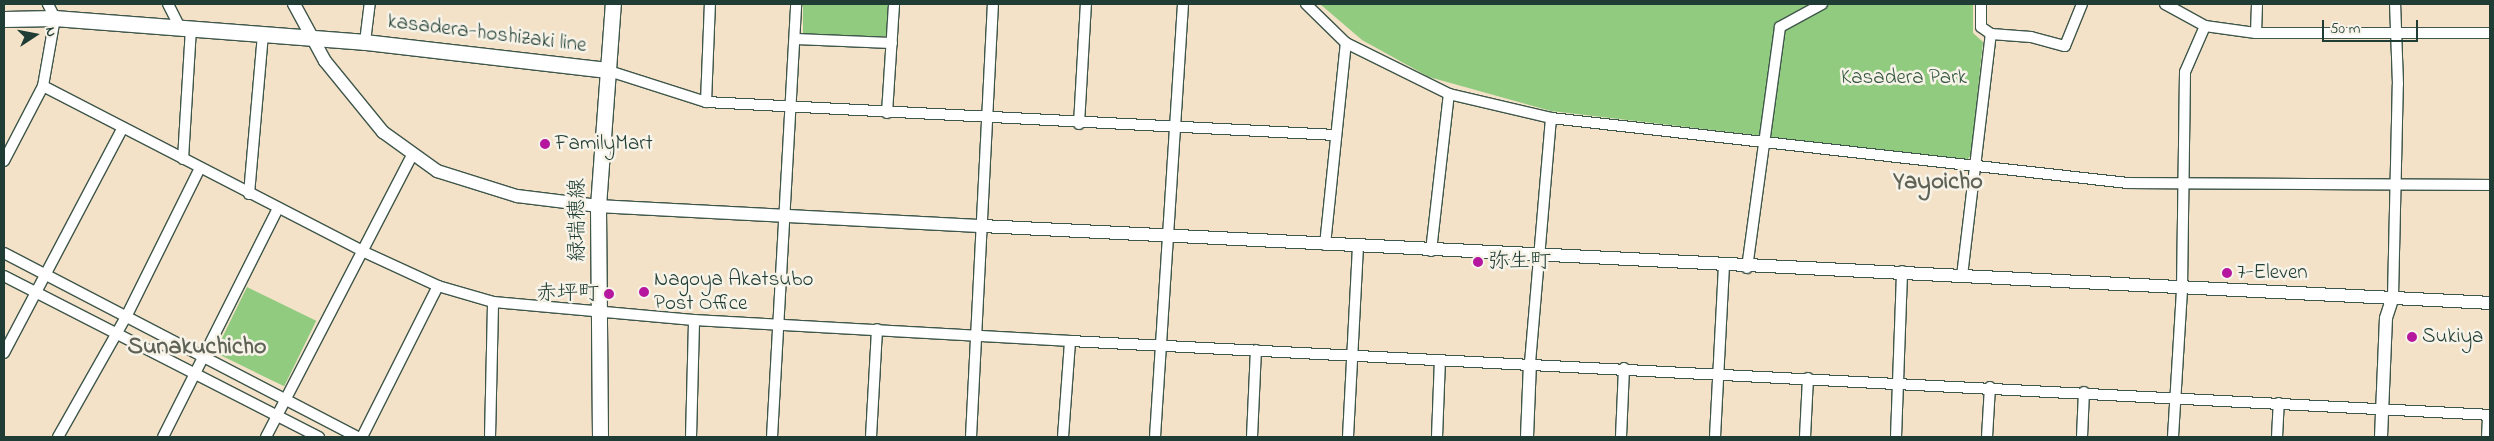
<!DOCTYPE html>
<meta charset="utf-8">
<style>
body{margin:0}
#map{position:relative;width:2494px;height:441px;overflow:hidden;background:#f3e2c8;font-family:"Indie Flower","Klee One",sans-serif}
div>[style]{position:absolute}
.green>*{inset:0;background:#90cb80;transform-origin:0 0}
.roads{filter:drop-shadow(1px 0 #3f564a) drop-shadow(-1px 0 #3f564a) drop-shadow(0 1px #3f564a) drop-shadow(0 -1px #3f564a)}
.minor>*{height:10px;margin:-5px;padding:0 5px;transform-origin:5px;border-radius:5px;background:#fff}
.tertiary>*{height:12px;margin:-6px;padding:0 6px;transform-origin:6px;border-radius:6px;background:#fff}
.secondary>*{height:15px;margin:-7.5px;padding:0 7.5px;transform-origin:7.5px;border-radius:7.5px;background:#fff}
.dots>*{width:14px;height:14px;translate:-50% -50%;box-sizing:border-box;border:2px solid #f7f3e8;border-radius:50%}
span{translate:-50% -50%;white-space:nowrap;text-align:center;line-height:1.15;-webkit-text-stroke:5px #f7f3e8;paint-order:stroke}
.street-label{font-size:21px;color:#1f3d34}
.park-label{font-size:21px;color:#365943}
.poi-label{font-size:21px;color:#1f3d34}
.left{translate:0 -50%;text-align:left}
.right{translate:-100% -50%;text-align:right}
.quarter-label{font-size:24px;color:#5f6256;font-weight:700}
.frame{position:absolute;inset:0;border:5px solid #1f3d34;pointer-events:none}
.north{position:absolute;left:10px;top:10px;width:50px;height:50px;-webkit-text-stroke:4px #f7f3e8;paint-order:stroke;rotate:79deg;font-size:14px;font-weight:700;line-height:20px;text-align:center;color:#1f3d34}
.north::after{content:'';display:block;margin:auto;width:18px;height:22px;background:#1f3d34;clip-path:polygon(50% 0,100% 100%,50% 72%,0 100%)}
.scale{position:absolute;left:2322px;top:20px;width:96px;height:22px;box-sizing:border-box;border:2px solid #1f3d34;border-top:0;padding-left:6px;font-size:15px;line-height:18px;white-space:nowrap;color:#1f3d34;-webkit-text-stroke:4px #f7f3e8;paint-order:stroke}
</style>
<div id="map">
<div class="green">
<i style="left:803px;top:4px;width:88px;height:32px"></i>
<i style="clip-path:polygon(1320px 4px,1973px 4px,1973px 33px,1983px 42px,1971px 155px,1967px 160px,1551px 111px,1429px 77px,1362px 40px)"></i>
<i style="left:247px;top:287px;width:77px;height:73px;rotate:26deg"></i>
</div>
<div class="roads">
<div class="minor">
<i style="left:168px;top:4px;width:28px;rotate:63deg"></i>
<i style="left:1306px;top:4px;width:56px;rotate:44.3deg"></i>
<i style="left:1346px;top:43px;width:115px;rotate:26.3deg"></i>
<i style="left:1449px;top:94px;width:105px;rotate:13.2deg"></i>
<i style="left:1551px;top:118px;width:581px;rotate:6.43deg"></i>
<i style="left:2128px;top:183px;width:362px;rotate:0.3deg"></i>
<i style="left:1981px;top:4px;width:23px;rotate:90deg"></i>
<i style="left:1981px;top:27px;width:12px;rotate:35deg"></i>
<i style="left:1991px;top:34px;width:40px;rotate:4.3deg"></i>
<i style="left:2031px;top:37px;width:35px;rotate:15deg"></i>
<i style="left:2065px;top:46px;width:45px;rotate:-68deg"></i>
<i style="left:2165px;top:4px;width:46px;rotate:28.8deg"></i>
<i style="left:2205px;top:26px;width:51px;rotate:7.8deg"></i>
<i style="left:2256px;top:33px;width:234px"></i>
<i style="left:2256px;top:33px;width:29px;rotate:-88deg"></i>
<i style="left:795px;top:39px;width:97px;rotate:2.4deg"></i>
<i style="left:365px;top:42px;width:38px;rotate:-83deg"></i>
<i style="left:606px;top:70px;width:105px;rotate:17.7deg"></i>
<i style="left:706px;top:102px;width:631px;rotate:3deg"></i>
<i style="left:43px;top:86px;width:359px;rotate:27.3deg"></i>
<i style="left:362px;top:251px;width:84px;rotate:24.7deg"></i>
<i style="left:438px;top:286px;width:57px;rotate:16.2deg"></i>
<i style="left:493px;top:302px;width:202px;rotate:5.1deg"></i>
<i style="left:694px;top:320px;width:377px;rotate:3.2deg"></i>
<i style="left:1070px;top:341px;width:1422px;rotate:2.98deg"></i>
<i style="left:706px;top:102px;width:98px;rotate:-87.7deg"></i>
<i style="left:887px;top:113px;width:109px;rotate:-86.3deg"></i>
<i style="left:1079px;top:124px;width:120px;rotate:-86.7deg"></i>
<i style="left:183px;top:159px;width:129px;rotate:-86.5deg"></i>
<i style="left:4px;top:161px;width:85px;rotate:-62.5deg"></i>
<i style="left:43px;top:86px;width:69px;rotate:-80deg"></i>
<i style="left:55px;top:18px;width:16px;rotate:-117deg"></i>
<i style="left:249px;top:194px;width:161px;rotate:-85deg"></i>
<i style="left:1325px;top:245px;width:203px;rotate:-84.1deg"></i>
<i style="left:1431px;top:251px;width:158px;rotate:-83.5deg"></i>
<i style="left:4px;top:253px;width:399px;rotate:27.5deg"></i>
<i style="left:1747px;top:268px;width:243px;rotate:-82.2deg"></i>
<i style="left:1780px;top:27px;width:48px;rotate:-28.7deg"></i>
<i style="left:4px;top:276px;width:354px;rotate:27.1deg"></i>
<i style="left:1962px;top:276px;width:244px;rotate:-83.2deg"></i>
<i style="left:2393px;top:297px;width:213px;rotate:-88.7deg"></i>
<i style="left:2398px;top:84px;width:80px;rotate:-92.1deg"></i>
<i style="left:4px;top:353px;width:255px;rotate:-62.2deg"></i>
<i style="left:1530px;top:363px;width:246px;rotate:-85.1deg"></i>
<i style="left:58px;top:437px;width:140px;rotate:-60.5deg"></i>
<i style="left:127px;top:315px;width:162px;rotate:-63.6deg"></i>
<i style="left:163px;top:437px;width:254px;rotate:-63.3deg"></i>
<i style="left:266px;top:437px;width:318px;rotate:-62.6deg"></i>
<i style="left:362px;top:437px;width:169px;rotate:-63.3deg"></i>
<i style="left:490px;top:437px;width:135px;rotate:-88.7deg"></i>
<i style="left:691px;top:437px;width:117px;rotate:-88.5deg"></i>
<i style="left:772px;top:437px;width:434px;rotate:-86.8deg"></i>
<i style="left:871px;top:437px;width:108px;rotate:-86.8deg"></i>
<i style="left:971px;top:437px;width:434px;rotate:-87.1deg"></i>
<i style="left:1063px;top:437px;width:96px;rotate:-85.8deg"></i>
<i style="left:1155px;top:437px;width:434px;rotate:-86.3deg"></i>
<i style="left:1252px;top:437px;width:87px;rotate:-87.4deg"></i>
<i style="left:1348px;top:437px;width:190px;rotate:-87deg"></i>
<i style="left:1437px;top:437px;width:77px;rotate:-87.8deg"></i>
<i style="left:1621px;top:437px;width:69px;rotate:-87.5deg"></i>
<i style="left:1715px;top:437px;width:171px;rotate:-87deg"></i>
<i style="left:1805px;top:437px;width:59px;rotate:-87.1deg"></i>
<i style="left:1896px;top:437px;width:166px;rotate:-87.9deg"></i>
<i style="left:1987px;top:437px;width:50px;rotate:-86.6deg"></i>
<i style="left:2082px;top:437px;width:45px;rotate:-87.5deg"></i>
<i style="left:2173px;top:437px;width:149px;rotate:-86.5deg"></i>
<i style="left:2182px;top:288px;width:216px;rotate:-89.2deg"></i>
<i style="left:2185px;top:72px;width:50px;rotate:-66.5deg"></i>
<i style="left:2277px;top:437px;width:34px;rotate:-87deg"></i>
<i style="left:2487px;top:437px;width:22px;rotate:-87deg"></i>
</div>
<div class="tertiary">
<i style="left:294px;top:4px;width:65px;rotate:61.5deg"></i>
<i style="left:325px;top:61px;width:92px;rotate:50.8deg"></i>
<i style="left:383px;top:132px;width:67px;rotate:35.8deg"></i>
<i style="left:437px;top:171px;width:84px;rotate:17.4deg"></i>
<i style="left:517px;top:196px;width:82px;rotate:7deg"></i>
<i style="left:598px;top:206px;width:385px;rotate:3deg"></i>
<i style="left:982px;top:226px;width:1510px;rotate:2.92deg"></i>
<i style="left:1527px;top:437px;width:74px;rotate:-87.7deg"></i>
<i style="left:2381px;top:437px;width:119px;rotate:-87.6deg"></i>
<i style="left:2386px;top:318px;width:22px;rotate:-72deg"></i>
</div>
<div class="secondary">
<i style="left:4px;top:19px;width:51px;rotate:-1.1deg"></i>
<i style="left:55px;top:18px;width:311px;rotate:4.4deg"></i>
<i style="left:365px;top:42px;width:243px;rotate:6.6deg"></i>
<i style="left:600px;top:437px;width:231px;rotate:-90.5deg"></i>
<i style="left:598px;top:206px;width:203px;rotate:-85.8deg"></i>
</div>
</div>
<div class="dots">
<i style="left:545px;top:144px;background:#b5179e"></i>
<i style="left:1478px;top:262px;background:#b5179e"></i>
<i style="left:2227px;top:273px;background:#b5179e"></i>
<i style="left:644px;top:292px;background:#b5179e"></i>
<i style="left:609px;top:294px;background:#b5179e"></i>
<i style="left:2412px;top:337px;background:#b5179e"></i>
</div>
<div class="street-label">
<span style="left:487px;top:34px;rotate:7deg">kasadera-hoshizaki line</span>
<span style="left:578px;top:220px;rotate:-90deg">緑瑞穂線</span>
</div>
<div class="park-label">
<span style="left:1904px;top:78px">Kasadera Park</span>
</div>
<div class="poi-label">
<span class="left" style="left:555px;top:144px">FamilyMart</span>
<span class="left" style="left:1488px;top:262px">弥生町</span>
<span class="left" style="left:2237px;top:273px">7-Eleven</span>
<span class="left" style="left:654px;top:292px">Nagoya Akatsubo<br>Post Office</span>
<span class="right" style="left:599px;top:294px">赤坪町</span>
<span class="left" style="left:2422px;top:337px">Sukiya</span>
</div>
<div class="quarter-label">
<span style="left:1938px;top:183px">Yayoicho</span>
<span style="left:197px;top:348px">Sunakuchicho</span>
</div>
<div class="frame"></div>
<div class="north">N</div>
<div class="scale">50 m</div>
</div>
